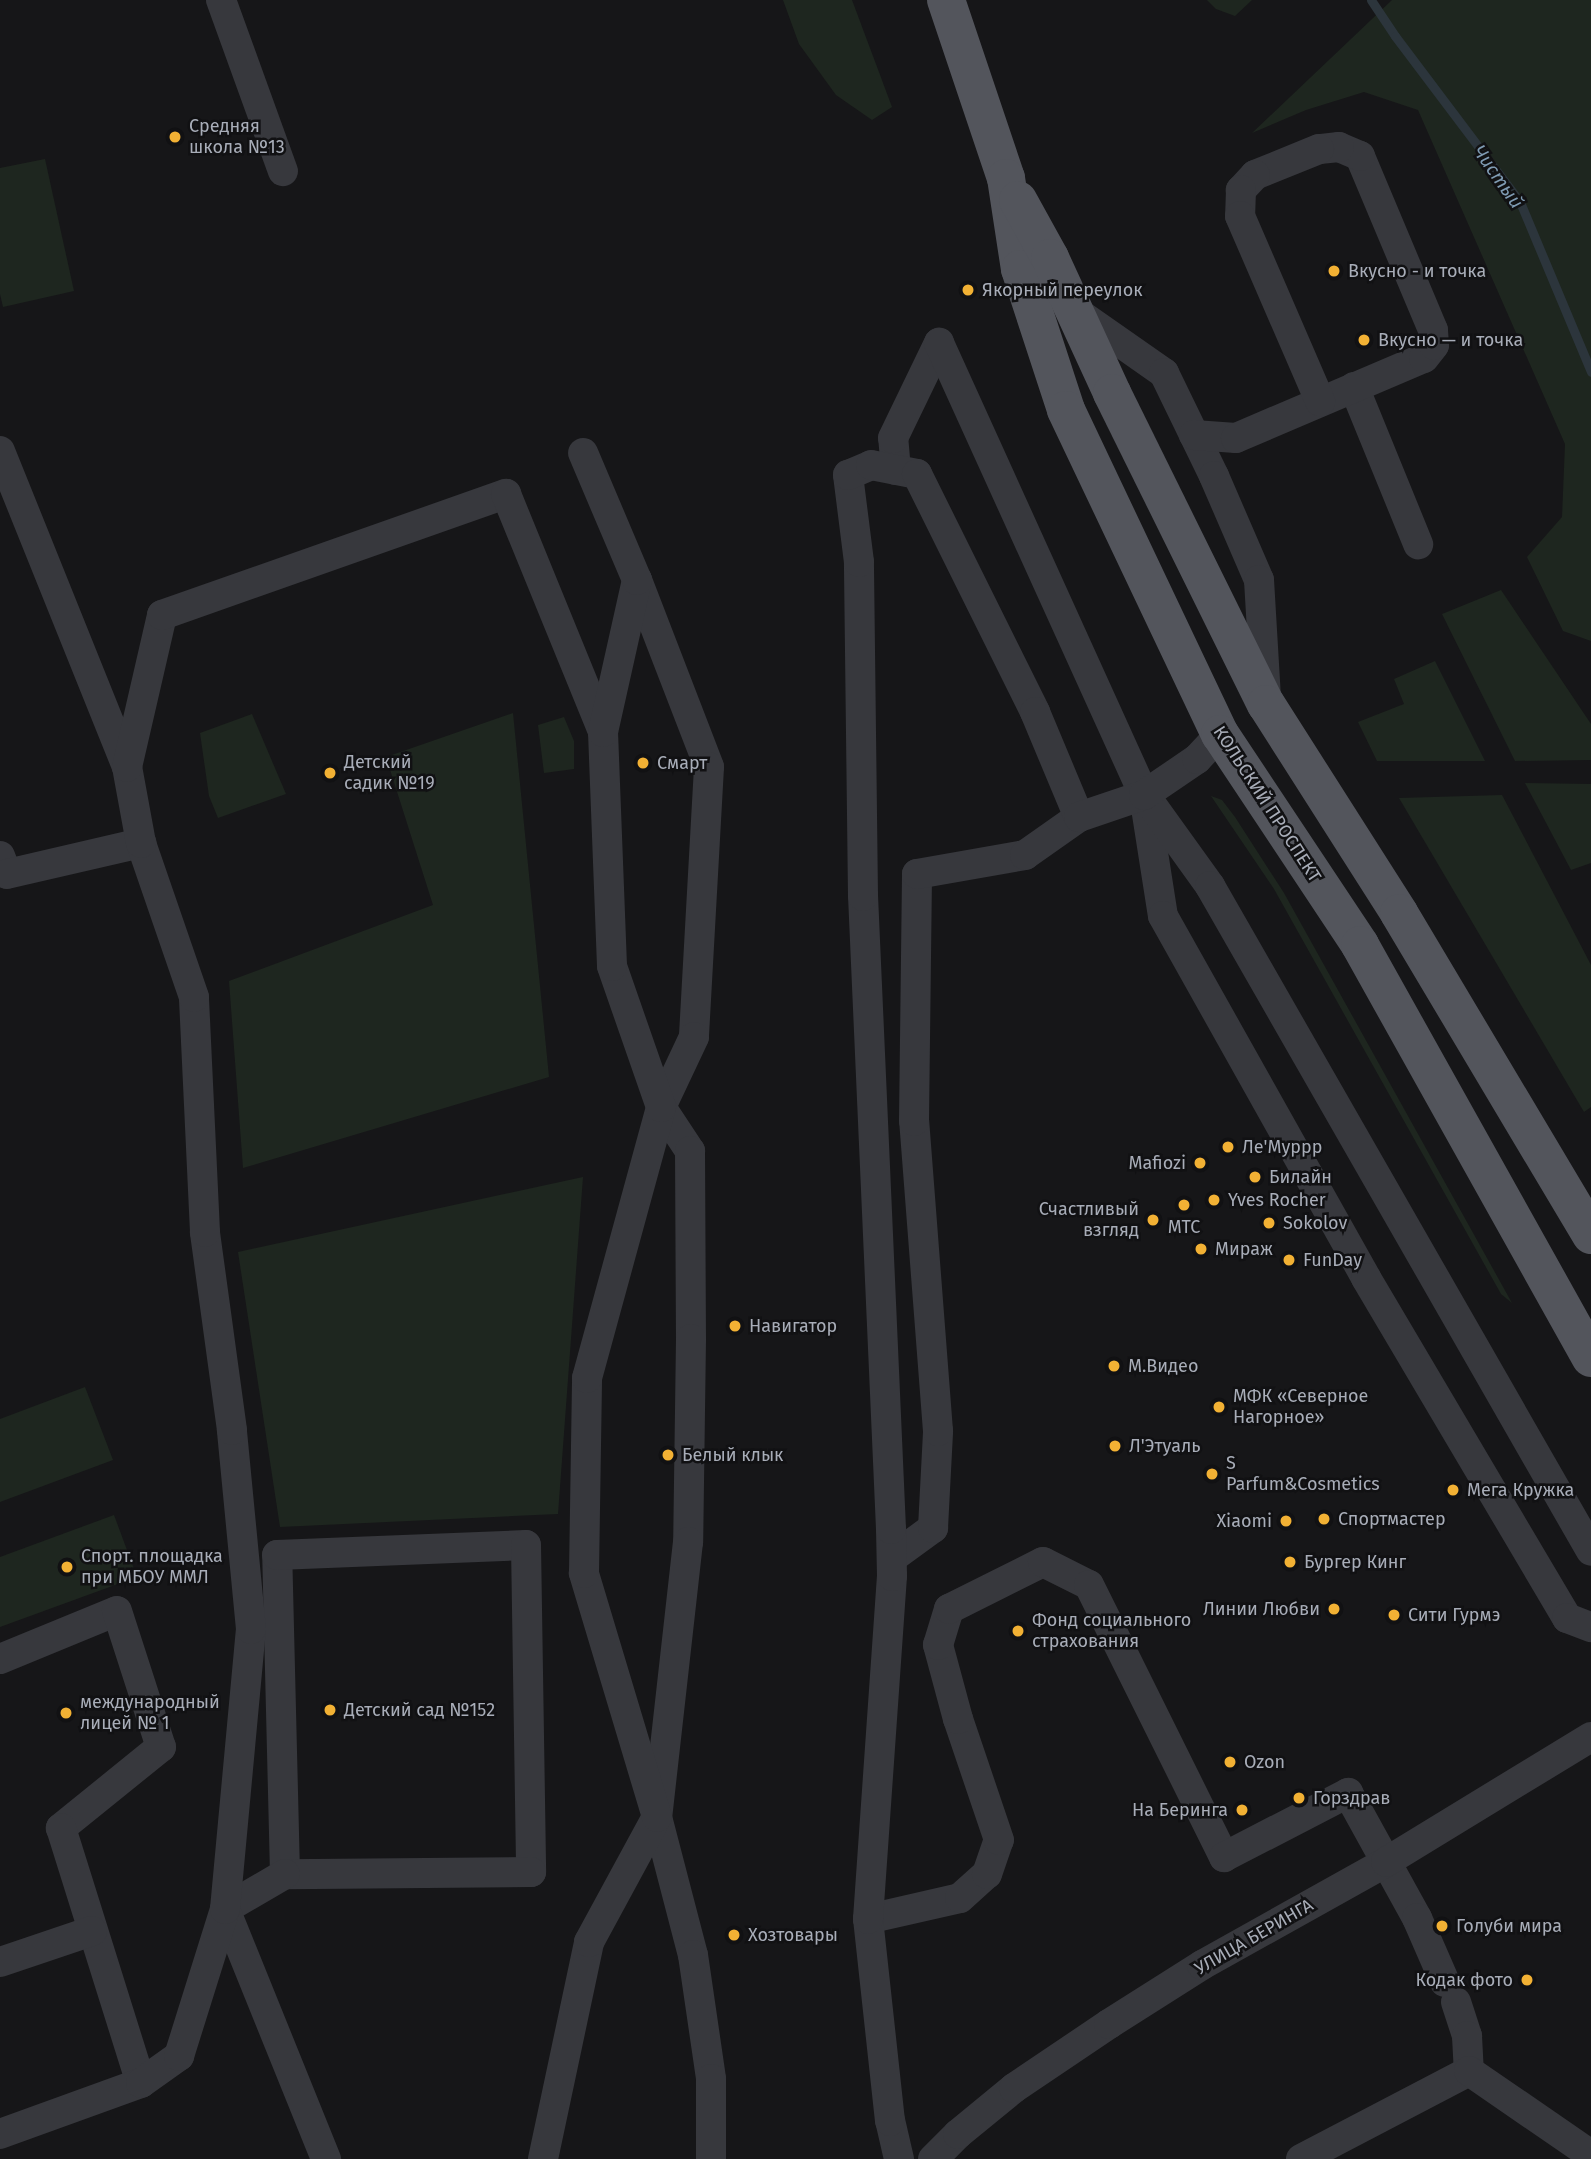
<!DOCTYPE html>
<meta charset="utf-8">
<style>
body{margin:0}
#map{position:relative;width:1591px;height:2159px;overflow:hidden;background:#161618;font-family:"Fira Sans",sans-serif}
div>[style]{position:absolute}
.green>*{inset:0;background:#1e261f}
.stream>*{height:9px;margin:-4.5px;padding:0 4.5px;transform-origin:4.5px;border-radius:4.5px;background:#2c353c}
.minor>*{height:30px;margin:-15px;padding:0 15px;transform-origin:15px;border-radius:15px;background:#37383d}
.major>*{height:38px;margin:-19px;padding:0 19px;transform-origin:19px;border-radius:19px;background:#53555c}
.dots>*{width:19px;height:19px;translate:-50% -50%;box-sizing:border-box;border:4px solid #111113;border-radius:50%}
span{translate:-50% -50%;white-space:nowrap;text-align:center;line-height:1.15;-webkit-text-stroke:5px #111113;paint-order:stroke}
.poi-label{font-size:18px;color:#a8adb8}
.left{translate:0 -50%;text-align:left}
.right{translate:-100% -50%;text-align:right}
.street-label{font-size:18px;color:#a8adb8}
.water-label{font-size:19px;color:#7f9bb3;font-style:italic}
</style>
<div id="map">
<div class="green">
<i style="clip-path:polygon(783px 0,852px 0,892px 107px,872px 120px,836px 95px,799px 44px)"></i>
<i style="clip-path:polygon(1207px 0,1252px 0,1235px 16px,1216px 9px)"></i>
<i style="clip-path:polygon(1392px 0,1591px 0,1591px 641px,1563px 631px,1527px 557px,1562px 517px,1565px 444px,1418px 110px,1364px 92px,1306px 110px,1252px 133px)"></i>
<i style="clip-path:polygon(45px 159px,74px 291px,3px 307px,0 294px,0 168px)"></i>
<i style="clip-path:polygon(1501px 590px,1591px 724px,1591px 760px,1515px 761px,1442px 614px)"></i>
<i style="clip-path:polygon(1435px 661px,1485px 761px,1377px 761px,1358px 722px,1404px 704px,1394px 679px)"></i>
<i style="clip-path:polygon(513px 713px,549px 1077px,243px 1168px,229px 981px,433px 905px,386px 757px)"></i>
<i style="clip-path:polygon(252px 714px,286px 794px,218px 818px,209px 796px,200px 733px)"></i>
<i style="clip-path:polygon(564px 717px,574px 741px,574px 769px,544px 773px,538px 725px)"></i>
<i style="clip-path:polygon(1525px 783px,1591px 784px,1591px 863px,1571px 870px)"></i>
<i style="clip-path:polygon(1502px 795px,1591px 965px,1591px 1107px,1584px 1112px,1399px 798px)"></i>
<i style="clip-path:polygon(1211px 796px,1222px 800px,1235px 817px,1284px 893px,1512px 1303px,1501px 1294px,1274px 889px)"></i>
<i style="clip-path:polygon(583px 1177px,558px 1514px,280px 1527px,238px 1252px)"></i>
<i style="clip-path:polygon(85px 1387px,113px 1460px,0 1502px,0 1419px)"></i>
<i style="clip-path:polygon(114px 1515px,137px 1577px,0 1627px,0 1557px)"></i>
</div>
<div class="stream">
<i style="left:1371px;top:0;width:43px;rotate:56.3deg"></i>
<i style="left:1395px;top:36px;width:208px;rotate:53deg"></i>
<i style="left:1520px;top:202px;width:184px;rotate:67.3deg"></i>
</div>
<div class="minor">
<i style="left:221px;top:0;width:182px;rotate:70.1deg"></i>
<i style="left:1074px;top:310px;width:110px;rotate:35deg"></i>
<i style="left:1164px;top:373px;width:114px;rotate:64.1deg"></i>
<i style="left:1214px;top:476px;width:113px;rotate:66.6deg"></i>
<i style="left:1259px;top:580px;width:117px;rotate:86.6deg"></i>
<i style="left:1354px;top:387px;width:170px;rotate:67.8deg"></i>
<i style="left:1194px;top:435px;width:42px;rotate:4.1deg"></i>
<i style="left:1236px;top:438px;width:204px;rotate:-23.1deg"></i>
<i style="left:1424px;top:358px;width:16px;rotate:-52deg"></i>
<i style="left:1434px;top:345px;width:15px;rotate:-94deg"></i>
<i style="left:1433px;top:330px;width:189px;rotate:-112.8deg"></i>
<i style="left:1360px;top:156px;width:23px;rotate:-157deg"></i>
<i style="left:1339px;top:147px;width:20px;rotate:174deg"></i>
<i style="left:1319px;top:149px;width:69px;rotate:157.9deg"></i>
<i style="left:1255px;top:175px;width:21px;rotate:133deg"></i>
<i style="left:1241px;top:190px;width:26px;rotate:92deg"></i>
<i style="left:1240px;top:216px;width:202px;rotate:66.6deg"></i>
<i style="left:0;top:451px;width:341px;rotate:68.1deg"></i>
<i style="left:896px;top:470px;width:32px;rotate:-95deg"></i>
<i style="left:893px;top:438px;width:106px;rotate:-64.2deg"></i>
<i style="left:939px;top:343px;width:496px;rotate:65.6deg"></i>
<i style="left:1144px;top:795px;width:122px;rotate:81.1deg"></i>
<i style="left:1163px;top:916px;width:415px;rotate:60.7deg"></i>
<i style="left:1366px;top:1278px;width:395px;rotate:59.4deg"></i>
<i style="left:1567px;top:1618px;width:26px;rotate:21deg"></i>
<i style="left:637px;top:580px;width:200px;rotate:68.9deg"></i>
<i style="left:709px;top:767px;width:270px;rotate:93.2deg"></i>
<i style="left:694px;top:1037px;width:77px;rotate:115.2deg"></i>
<i style="left:661px;top:1107px;width:53px;rotate:56.6deg"></i>
<i style="left:690px;top:1151px;width:188px;rotate:89.7deg"></i>
<i style="left:691px;top:1339px;width:203px;rotate:90.8deg"></i>
<i style="left:688px;top:1542px;width:277px;rotate:96.4deg"></i>
<i style="left:657px;top:1817px;width:143px;rotate:75.4deg"></i>
<i style="left:693px;top:1955px;width:125px;rotate:81.7deg"></i>
<i style="left:711px;top:2079px;width:80px;rotate:90deg"></i>
<i style="left:1149px;top:801px;width:105px;rotate:54.3deg"></i>
<i style="left:1210px;top:886px;width:766px;rotate:60.19deg"></i>
<i style="left:0;top:856px;width:19px;rotate:69deg"></i>
<i style="left:7px;top:874px;width:138px;rotate:-13deg"></i>
<i style="left:892px;top:1558px;width:51px;rotate:-36.2deg"></i>
<i style="left:933px;top:1528px;width:97px;rotate:-87deg"></i>
<i style="left:938px;top:1431px;width:311px;rotate:-94.4deg"></i>
<i style="left:914px;top:1121px;width:247px;rotate:-89.3deg"></i>
<i style="left:917px;top:874px;width:110px;rotate:-10deg"></i>
<i style="left:1025px;top:855px;width:66px;rotate:-35.1deg"></i>
<i style="left:0;top:1659px;width:126px;rotate:-22.3deg"></i>
<i style="left:117px;top:1611px;width:143px;rotate:72.1deg"></i>
<i style="left:161px;top:1747px;width:129px;rotate:141deg"></i>
<i style="left:61px;top:1828px;width:267px;rotate:72.6deg"></i>
<i style="left:285px;top:1874px;width:319px;rotate:-91.4deg"></i>
<i style="left:277px;top:1555px;width:249px;rotate:-2.3deg"></i>
<i style="left:526px;top:1545px;width:327px;rotate:89.1deg"></i>
<i style="left:531px;top:1872px;width:246px;rotate:179.5deg"></i>
<i style="left:285px;top:1874px;width:69px;rotate:149.7deg"></i>
<i style="left:225px;top:1909px;width:270px;rotate:68deg"></i>
<i style="left:868px;top:1919px;width:94px;rotate:-12.9deg"></i>
<i style="left:960px;top:1898px;width:36px;rotate:-42deg"></i>
<i style="left:987px;top:1874px;width:36px;rotate:-71deg"></i>
<i style="left:999px;top:1840px;width:128px;rotate:-108.7deg"></i>
<i style="left:958px;top:1719px;width:77px;rotate:-105.1deg"></i>
<i style="left:938px;top:1645px;width:38px;rotate:-73deg"></i>
<i style="left:949px;top:1609px;width:105px;rotate:-26.6deg"></i>
<i style="left:1043px;top:1562px;width:51px;rotate:26.6deg"></i>
<i style="left:1089px;top:1585px;width:304px;rotate:63.6deg"></i>
<i style="left:1224px;top:1857px;width:140px;rotate:-27.3deg"></i>
<i style="left:1348px;top:1793px;width:143px;rotate:61.1deg"></i>
<i style="left:1417px;top:1918px;width:70px;rotate:66.4deg"></i>
<i style="left:0;top:1962px;width:97px;rotate:-18.6deg"></i>
<i style="left:1456px;top:2002px;width:36px;rotate:72deg"></i>
<i style="left:1467px;top:2036px;width:35px;rotate:87deg"></i>
<i style="left:0;top:2134px;width:150px;rotate:-19.9deg"></i>
<i style="left:141px;top:2083px;width:47px;rotate:-35.4deg"></i>
<i style="left:179px;top:2056px;width:154px;rotate:-72.6deg"></i>
<i style="left:225px;top:1909px;width:281px;rotate:-84.7deg"></i>
<i style="left:251px;top:1629px;width:200px;rotate:-95.5deg"></i>
<i style="left:232px;top:1430px;width:200px;rotate:-97.8deg"></i>
<i style="left:205px;top:1232px;width:235px;rotate:-92.7deg"></i>
<i style="left:194px;top:997px;width:163px;rotate:-109deg"></i>
<i style="left:141px;top:843px;width:77px;rotate:-100.4deg"></i>
<i style="left:127px;top:767px;width:156px;rotate:-77deg"></i>
<i style="left:162px;top:615px;width:365px;rotate:-19.4deg"></i>
<i style="left:506px;top:494px;width:257px;rotate:67.8deg"></i>
<i style="left:543px;top:2159px;width:222px;rotate:-78deg"></i>
<i style="left:589px;top:1942px;width:142px;rotate:-61.5deg"></i>
<i style="left:657px;top:1817px;width:255px;rotate:-106.7deg"></i>
<i style="left:584px;top:1573px;width:195px;rotate:-89.1deg"></i>
<i style="left:587px;top:1378px;width:281px;rotate:-74.7deg"></i>
<i style="left:661px;top:1107px;width:149px;rotate:-109.2deg"></i>
<i style="left:612px;top:966px;width:234px;rotate:-92.2deg"></i>
<i style="left:603px;top:732px;width:156px;rotate:-77.4deg"></i>
<i style="left:637px;top:580px;width:138px;rotate:-113deg"></i>
<i style="left:899px;top:2159px;width:39px;rotate:-103deg"></i>
<i style="left:890px;top:2121px;width:203px;rotate:-96.2deg"></i>
<i style="left:868px;top:1919px;width:344px;rotate:-86deg"></i>
<i style="left:892px;top:1576px;width:47px;rotate:-91.2deg"></i>
<i style="left:891px;top:1529px;width:634px;rotate:-92.53deg"></i>
<i style="left:863px;top:896px;width:334px;rotate:-90.7deg"></i>
<i style="left:859px;top:562px;width:88px;rotate:-97.2deg"></i>
<i style="left:848px;top:475px;width:25px;rotate:-23deg"></i>
<i style="left:871px;top:465px;width:47px;rotate:11.1deg"></i>
<i style="left:917px;top:474px;width:266px;rotate:63.6deg"></i>
<i style="left:1035px;top:712px;width:114px;rotate:67.3deg"></i>
<i style="left:1079px;top:817px;width:69px;rotate:-18.7deg"></i>
<i style="left:1144px;top:795px;width:64px;rotate:-34.2deg"></i>
<i style="left:1197px;top:759px;width:34px;rotate:-47deg"></i>
<i style="left:933px;top:2159px;width:35px;rotate:-45deg"></i>
<i style="left:958px;top:2134px;width:72px;rotate:-39.4deg"></i>
<i style="left:1014px;top:2088px;width:115px;rotate:-34deg"></i>
<i style="left:1109px;top:2024px;width:110px;rotate:-32.4deg"></i>
<i style="left:1202px;top:1965px;width:211px;rotate:-29.2deg"></i>
<i style="left:1386px;top:1862px;width:240px;rotate:-31.4deg"></i>
<i style="left:1301px;top:2159px;width:190px;rotate:-27.6deg"></i>
<i style="left:1469px;top:2071px;width:148px;rotate:34.5deg"></i>
</div>
<div class="major">
<i style="left:946px;top:0;width:188px;rotate:71.4deg"></i>
<i style="left:1006px;top:178px;width:92px;rotate:81.3deg"></i>
<i style="left:1020px;top:269px;width:148px;rotate:71.9deg"></i>
<i style="left:1066px;top:410px;width:359px;rotate:64.6deg"></i>
<i style="left:1220px;top:734px;width:253px;rotate:56.4deg"></i>
<i style="left:1360px;top:945px;width:473px;rotate:60.8deg"></i>
<i style="left:1018px;top:200px;width:66px;rotate:61.1deg"></i>
<i style="left:1050px;top:258px;width:149px;rotate:65.3deg"></i>
<i style="left:1112px;top:393px;width:347px;rotate:63.7deg"></i>
<i style="left:1266px;top:704px;width:248px;rotate:57.5deg"></i>
<i style="left:1399px;top:913px;width:375px;rotate:59.2deg"></i>
</div>
<div class="dots">
<i style="left:175px;top:137px;background:#f2b134"></i>
<i style="left:1334px;top:271px;background:#f2b134"></i>
<i style="left:968px;top:290px;background:#f2b134"></i>
<i style="left:1364px;top:340px;background:#f2b134"></i>
<i style="left:643px;top:763px;background:#f2b134"></i>
<i style="left:330px;top:773px;background:#f2b134"></i>
<i style="left:1228px;top:1147px;background:#f2b134"></i>
<i style="left:1200px;top:1163px;background:#f2b134"></i>
<i style="left:1255px;top:1177px;background:#f2b134"></i>
<i style="left:1214px;top:1200px;background:#f2b134"></i>
<i style="left:1184px;top:1205px;background:#f2b134"></i>
<i style="left:1153px;top:1220px;background:#f2b134"></i>
<i style="left:1269px;top:1223px;background:#f2b134"></i>
<i style="left:1201px;top:1249px;background:#f2b134"></i>
<i style="left:1289px;top:1260px;background:#f2b134"></i>
<i style="left:735px;top:1326px;background:#f2b134"></i>
<i style="left:1114px;top:1366px;background:#f2b134"></i>
<i style="left:1219px;top:1407px;background:#f2b134"></i>
<i style="left:1115px;top:1446px;background:#f2b134"></i>
<i style="left:668px;top:1455px;background:#f2b134"></i>
<i style="left:1212px;top:1474px;background:#f2b134"></i>
<i style="left:1453px;top:1490px;background:#f2b134"></i>
<i style="left:1324px;top:1519px;background:#f2b134"></i>
<i style="left:1286px;top:1521px;background:#f2b134"></i>
<i style="left:1290px;top:1562px;background:#f2b134"></i>
<i style="left:67px;top:1567px;background:#f2b134"></i>
<i style="left:1334px;top:1609px;background:#f2b134"></i>
<i style="left:1394px;top:1615px;background:#f2b134"></i>
<i style="left:1018px;top:1631px;background:#f2b134"></i>
<i style="left:330px;top:1710px;background:#f2b134"></i>
<i style="left:66px;top:1713px;background:#f2b134"></i>
<i style="left:1230px;top:1762px;background:#f2b134"></i>
<i style="left:1299px;top:1798px;background:#f2b134"></i>
<i style="left:1242px;top:1810px;background:#f2b134"></i>
<i style="left:1442px;top:1926px;background:#f2b134"></i>
<i style="left:734px;top:1935px;background:#f2b134"></i>
<i style="left:1527px;top:1980px;background:#f2b134"></i>
</div>
<div class="poi-label">
<span class="left" style="left:189px;top:137px">Средняя<br>школа №13</span>
<span class="left" style="left:1348px;top:271px">Вкусно - и точка</span>
<span class="left" style="left:982px;top:290px">Якорный переулок</span>
<span class="left" style="left:1378px;top:340px">Вкусно — и точка</span>
<span class="left" style="left:344px;top:773px">Детский<br>садик №19</span>
<span class="left" style="left:657px;top:763px">Смарт</span>
<span class="left" style="left:1242px;top:1147px">Ле'Муррр</span>
<span class="right" style="left:1186px;top:1163px">Mafiozi</span>
<span class="left" style="left:1269px;top:1177px">Билайн</span>
<span class="left" style="left:1228px;top:1200px">Yves Rocher</span>
<span class="right" style="left:1139px;top:1220px">Счастливый<br>взгляд</span>
<span class="left" style="left:1283px;top:1223px">Sokolov</span>
<span style="left:1184px;top:1227px">МТС</span>
<span class="left" style="left:1215px;top:1249px">Мираж</span>
<span class="left" style="left:1303px;top:1260px">FunDay</span>
<span class="left" style="left:749px;top:1326px">Навигатор</span>
<span class="left" style="left:1128px;top:1366px">М.Видео</span>
<span class="left" style="left:1233px;top:1407px">МФК «Северное<br>Нагорное»</span>
<span class="left" style="left:1129px;top:1446px">Л'Этуаль</span>
<span class="left" style="left:682px;top:1455px">Белый клык</span>
<span class="left" style="left:1226px;top:1474px">S<br>Parfum&amp;Cosmetics</span>
<span class="left" style="left:1467px;top:1490px">Мега Кружка</span>
<span class="left" style="left:1338px;top:1519px">Спортмастер</span>
<span class="right" style="left:1272px;top:1521px">Xiaomi</span>
<span class="left" style="left:81px;top:1567px">Спорт. площадка<br>при МБОУ ММЛ</span>
<span class="left" style="left:1304px;top:1562px">Бургер Кинг</span>
<span class="right" style="left:1320px;top:1609px">Линии Любви</span>
<span class="left" style="left:1408px;top:1615px">Сити Гурмэ</span>
<span class="left" style="left:1032px;top:1631px">Фонд социального<br>страхования</span>
<span class="left" style="left:80px;top:1713px">международный<br>лицей № 1</span>
<span class="left" style="left:344px;top:1710px">Детский сад №152</span>
<span class="left" style="left:1244px;top:1762px">Ozon</span>
<span class="left" style="left:1313px;top:1798px">Горздрав</span>
<span class="right" style="left:1228px;top:1810px">На Беринга</span>
<span class="left" style="left:1456px;top:1926px">Голуби мира</span>
<span class="left" style="left:748px;top:1935px">Хозтовары</span>
<span class="right" style="left:1513px;top:1980px">Кодак фото</span>
</div>
<div class="street-label">
<span style="left:1267px;top:804px;rotate:57deg">КОЛЬСКИЙ ПРОСПЕКТ</span>
<span style="left:1254px;top:1937px;rotate:-30deg">УЛИЦА БЕРИНГА</span>
</div>
<div class="water-label">
<span style="left:1498px;top:177px;rotate:55deg">Чистый</span>
</div>
</div>
